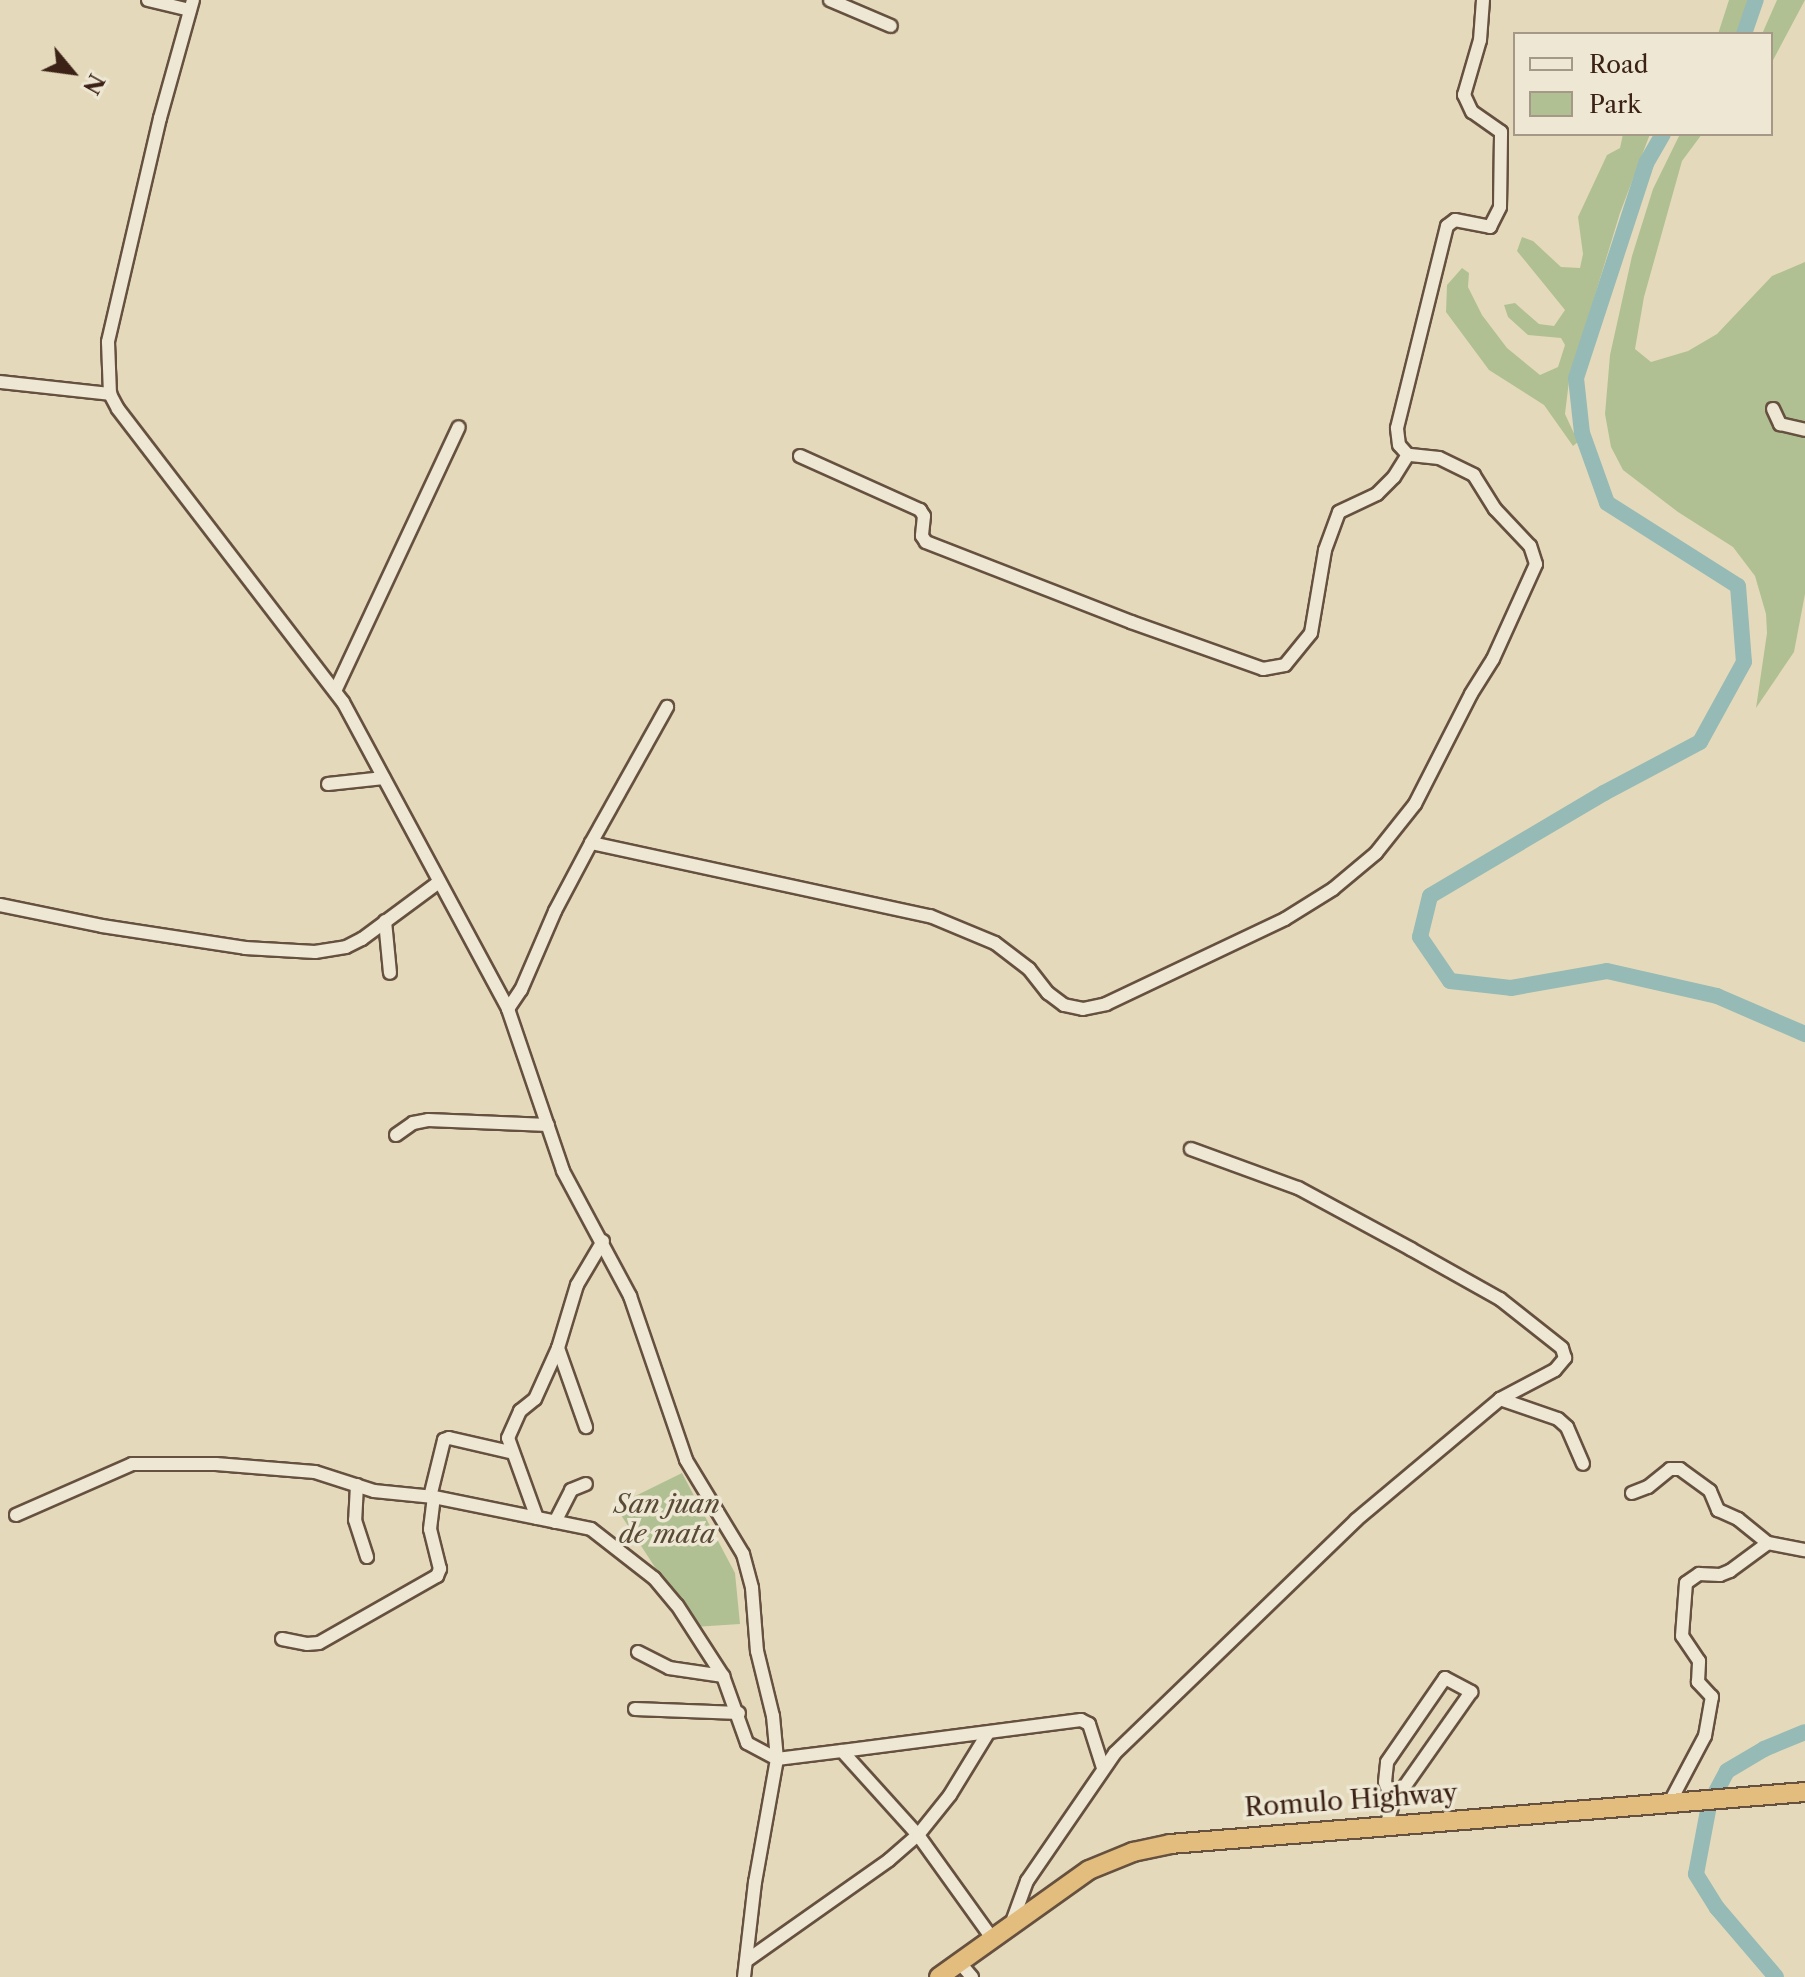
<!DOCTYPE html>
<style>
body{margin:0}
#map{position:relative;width:1805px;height:1977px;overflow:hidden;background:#e4dabb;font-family:"Libre Caslon Text",serif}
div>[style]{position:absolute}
.green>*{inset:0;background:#b1c093}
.river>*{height:16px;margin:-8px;padding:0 8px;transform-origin:8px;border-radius:8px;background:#96bab5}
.roads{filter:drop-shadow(2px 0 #66503f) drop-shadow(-2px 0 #66503f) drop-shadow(0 2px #66503f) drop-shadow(0 -2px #66503f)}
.minor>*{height:12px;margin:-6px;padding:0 6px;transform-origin:6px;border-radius:6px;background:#ede7d3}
.highway>*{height:18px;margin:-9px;padding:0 9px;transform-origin:9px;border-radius:9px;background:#e2bd7e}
span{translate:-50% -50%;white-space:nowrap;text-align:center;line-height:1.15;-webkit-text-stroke:7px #ede7d3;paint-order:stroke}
.park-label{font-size:26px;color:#594a35;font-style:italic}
.street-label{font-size:26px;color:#3c2216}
.legend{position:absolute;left:1513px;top:32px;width:260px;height:104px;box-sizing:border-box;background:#ede7d3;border:2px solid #a69887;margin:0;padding:10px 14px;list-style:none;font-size:24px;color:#3c2216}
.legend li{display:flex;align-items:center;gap:16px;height:40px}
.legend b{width:40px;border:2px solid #a69887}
.north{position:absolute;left:32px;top:32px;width:80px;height:80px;-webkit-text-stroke:6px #ede7d3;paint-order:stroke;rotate:119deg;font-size:22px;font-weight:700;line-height:32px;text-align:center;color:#3c2216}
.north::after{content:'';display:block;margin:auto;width:28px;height:36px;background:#3c2216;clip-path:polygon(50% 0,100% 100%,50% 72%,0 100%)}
</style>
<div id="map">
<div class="green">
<i style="clip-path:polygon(1729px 0,1749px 0,1738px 34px,1718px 34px)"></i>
<i style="clip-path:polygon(1777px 0,1805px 0,1771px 64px,1771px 34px,1762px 34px)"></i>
<i style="clip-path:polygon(1623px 134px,1650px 134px,1620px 213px,1569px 381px,1565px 414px,1578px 442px,1573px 446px,1544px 405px,1489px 370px,1446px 312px,1447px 285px,1462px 268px,1469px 273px,1468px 287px,1482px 315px,1507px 348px,1540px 375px,1558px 367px,1565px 345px,1561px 338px,1528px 335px,1508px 317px,1504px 305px,1515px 303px,1539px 324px,1554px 326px,1565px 310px,1517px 251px,1522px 237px,1533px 241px,1561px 267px,1580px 268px,1583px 254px,1578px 217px,1607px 155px,1620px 148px)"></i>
<i style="clip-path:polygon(1680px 134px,1702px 134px,1682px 161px,1644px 297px,1635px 349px,1651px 362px,1688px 351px,1717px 334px,1772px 276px,1805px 262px,1805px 594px,1794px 652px,1756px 708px,1767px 633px,1766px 614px,1755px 576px,1733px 547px,1678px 512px,1623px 470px,1611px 447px,1605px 414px,1610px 355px,1632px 256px,1653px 189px)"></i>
<i style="clip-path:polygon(682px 1473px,735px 1573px,740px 1624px,694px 1627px,615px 1506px)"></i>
</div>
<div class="river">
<i style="left:1744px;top:34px;width:36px;rotate:-71deg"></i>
<i style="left:1663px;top:134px;width:34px;rotate:120deg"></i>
<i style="left:1646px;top:164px;width:225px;rotate:108.1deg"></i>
<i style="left:1576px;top:378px;width:55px;rotate:83.8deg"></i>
<i style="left:1582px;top:433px;width:74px;rotate:70.3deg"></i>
<i style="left:1607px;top:503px;width:155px;rotate:32.4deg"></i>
<i style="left:1738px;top:586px;width:76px;rotate:85.5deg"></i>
<i style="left:1744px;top:662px;width:91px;rotate:118.8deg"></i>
<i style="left:1700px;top:742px;width:109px;rotate:152deg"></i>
<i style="left:1604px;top:793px;width:202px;rotate:149.4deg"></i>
<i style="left:1430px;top:896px;width:42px;rotate:103.7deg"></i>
<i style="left:1420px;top:937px;width:53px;rotate:55.7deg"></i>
<i style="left:1450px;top:981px;width:61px;rotate:6.5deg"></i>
<i style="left:1511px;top:988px;width:97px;rotate:-10deg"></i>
<i style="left:1607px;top:971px;width:113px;rotate:12.8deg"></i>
<i style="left:1717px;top:996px;width:96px;rotate:23.4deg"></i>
<i style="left:1776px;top:1977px;width:91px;rotate:-130.5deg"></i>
<i style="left:1717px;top:1908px;width:40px;rotate:-122deg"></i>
<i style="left:1696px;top:1874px;width:70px;rotate:-79.3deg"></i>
<i style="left:1709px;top:1805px;width:38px;rotate:-62deg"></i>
<i style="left:1727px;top:1771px;width:43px;rotate:-30.7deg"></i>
<i style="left:1764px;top:1749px;width:44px;rotate:-22.5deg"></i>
</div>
<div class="roads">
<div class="minor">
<i style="left:148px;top:0;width:43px;rotate:13.4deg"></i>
<i style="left:193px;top:0;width:123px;rotate:105.6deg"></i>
<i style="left:160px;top:118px;width:230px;rotate:103.1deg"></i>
<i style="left:108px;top:342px;width:52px;rotate:87.8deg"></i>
<i style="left:110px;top:394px;width:17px;rotate:62deg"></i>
<i style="left:118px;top:409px;width:369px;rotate:52.5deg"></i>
<i style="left:343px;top:702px;width:349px;rotate:61.7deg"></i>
<i style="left:508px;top:1009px;width:171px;rotate:71.2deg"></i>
<i style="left:563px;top:1171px;width:142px;rotate:61.8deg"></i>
<i style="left:630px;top:1296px;width:173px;rotate:71.1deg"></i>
<i style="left:686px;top:1460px;width:110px;rotate:58.8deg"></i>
<i style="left:743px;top:1554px;width:35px;rotate:75deg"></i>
<i style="left:752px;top:1588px;width:63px;rotate:85.5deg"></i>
<i style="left:757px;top:1651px;width:67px;rotate:76.2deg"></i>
<i style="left:773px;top:1716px;width:43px;rotate:84.7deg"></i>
<i style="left:777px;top:1759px;width:125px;rotate:100.1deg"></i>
<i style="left:755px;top:1882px;width:96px;rotate:96.6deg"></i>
<i style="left:830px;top:0;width:66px;rotate:23.1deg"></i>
<i style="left:0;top:382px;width:111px;rotate:6.2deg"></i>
<i style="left:1773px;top:409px;width:17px;rotate:65deg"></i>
<i style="left:1780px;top:424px;width:26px;rotate:13deg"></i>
<i style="left:800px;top:456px;width:132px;rotate:24.2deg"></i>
<i style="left:920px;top:510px;width:7px;rotate:56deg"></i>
<i style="left:924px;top:516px;width:20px;rotate:96deg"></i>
<i style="left:922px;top:536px;width:7px;rotate:56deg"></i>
<i style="left:926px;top:542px;width:220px;rotate:21.3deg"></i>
<i style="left:1131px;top:622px;width:140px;rotate:19.6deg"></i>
<i style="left:1263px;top:669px;width:22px;rotate:-10deg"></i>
<i style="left:1285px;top:665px;width:41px;rotate:-50.9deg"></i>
<i style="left:1311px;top:633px;width:84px;rotate:-80.4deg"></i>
<i style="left:1325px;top:550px;width:40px;rotate:-69.8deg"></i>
<i style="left:1339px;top:512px;width:42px;rotate:-25.3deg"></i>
<i style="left:1377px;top:494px;width:24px;rotate:-45deg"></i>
<i style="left:1394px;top:477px;width:26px;rotate:-58deg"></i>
<i style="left:336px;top:689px;width:289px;rotate:-64.9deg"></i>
<i style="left:328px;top:784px;width:56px;rotate:-6.1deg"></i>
<i style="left:591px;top:843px;width:156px;rotate:-60.8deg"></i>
<i style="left:0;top:905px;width:104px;rotate:11.6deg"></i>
<i style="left:102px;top:926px;width:145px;rotate:8.7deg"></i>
<i style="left:245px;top:948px;width:70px;rotate:3.3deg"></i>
<i style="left:315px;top:952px;width:31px;rotate:-9deg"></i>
<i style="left:346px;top:947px;width:18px;rotate:-27deg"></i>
<i style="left:362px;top:939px;width:96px;rotate:-36.5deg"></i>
<i style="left:385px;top:921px;width:52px;rotate:84.5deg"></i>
<i style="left:508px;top:1009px;width:23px;rotate:-56deg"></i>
<i style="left:521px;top:990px;width:86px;rotate:-66.7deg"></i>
<i style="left:555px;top:911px;width:77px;rotate:-62.1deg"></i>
<i style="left:591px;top:843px;width:347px;rotate:12.2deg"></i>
<i style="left:930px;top:916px;width:70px;rotate:22.6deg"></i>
<i style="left:995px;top:943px;width:43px;rotate:37.4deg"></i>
<i style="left:1029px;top:969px;width:31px;rotate:52deg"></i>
<i style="left:1048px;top:993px;width:20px;rotate:37deg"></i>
<i style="left:1064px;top:1005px;width:19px;rotate:12deg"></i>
<i style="left:1083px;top:1009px;width:24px;rotate:-12deg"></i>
<i style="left:1106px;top:1004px;width:198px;rotate:-25.4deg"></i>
<i style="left:1285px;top:919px;width:57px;rotate:-32deg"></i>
<i style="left:1333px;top:889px;width:56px;rotate:-39.9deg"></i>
<i style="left:1376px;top:853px;width:63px;rotate:-51.5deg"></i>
<i style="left:1415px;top:804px;width:123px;rotate:-63deg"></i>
<i style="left:1471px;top:694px;width:41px;rotate:-57.8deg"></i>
<i style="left:1493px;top:659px;width:104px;rotate:-65.6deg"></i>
<i style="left:1536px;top:564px;width:19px;rotate:-108deg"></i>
<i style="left:1530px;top:546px;width:51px;rotate:-133.4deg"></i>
<i style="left:1495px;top:509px;width:40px;rotate:-122deg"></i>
<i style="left:1474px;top:475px;width:39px;rotate:-154deg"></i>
<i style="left:1439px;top:458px;width:31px;rotate:-174deg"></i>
<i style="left:1408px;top:455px;width:13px;rotate:-132deg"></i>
<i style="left:1399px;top:445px;width:17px;rotate:-97deg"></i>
<i style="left:1397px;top:428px;width:208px;rotate:-76.1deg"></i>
<i style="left:1447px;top:226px;width:10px;rotate:-37deg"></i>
<i style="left:1455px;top:220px;width:36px;rotate:11deg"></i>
<i style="left:1490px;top:227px;width:22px;rotate:-63deg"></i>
<i style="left:1500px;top:207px;width:75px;rotate:-89.2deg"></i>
<i style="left:1501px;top:132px;width:35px;rotate:-145deg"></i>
<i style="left:1472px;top:112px;width:19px;rotate:-115deg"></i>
<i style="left:1464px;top:95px;width:57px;rotate:-73.8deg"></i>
<i style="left:1480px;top:40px;width:40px;rotate:-85.7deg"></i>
<i style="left:396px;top:1135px;width:21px;rotate:-35deg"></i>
<i style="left:413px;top:1123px;width:15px;rotate:-11deg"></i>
<i style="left:428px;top:1120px;width:120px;rotate:2.4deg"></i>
<i style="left:558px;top:1348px;width:84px;rotate:70.5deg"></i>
<i style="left:1500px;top:1399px;width:61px;rotate:19deg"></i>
<i style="left:1558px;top:1419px;width:12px;rotate:42deg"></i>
<i style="left:1567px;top:1427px;width:40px;rotate:66.6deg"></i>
<i style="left:357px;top:1485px;width:35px;rotate:93deg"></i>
<i style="left:355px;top:1520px;width:39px;rotate:72deg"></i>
<i style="left:1632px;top:1493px;width:17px;rotate:-21deg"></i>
<i style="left:1648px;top:1487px;width:28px;rotate:-39deg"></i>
<i style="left:1670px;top:1469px;width:10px"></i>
<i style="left:1680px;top:1469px;width:37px;rotate:36deg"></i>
<i style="left:1710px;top:1491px;width:21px;rotate:67deg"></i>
<i style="left:1718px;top:1510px;width:22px;rotate:24deg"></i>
<i style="left:1738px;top:1519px;width:38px;rotate:39deg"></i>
<i style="left:430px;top:1497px;width:59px;rotate:-76.2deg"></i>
<i style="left:444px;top:1440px;width:5px;rotate:-22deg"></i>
<i style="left:449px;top:1438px;width:63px;rotate:12.9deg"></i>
<i style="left:16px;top:1515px;width:127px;rotate:-23.7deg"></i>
<i style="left:132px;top:1464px;width:84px"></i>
<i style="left:216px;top:1464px;width:99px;rotate:4.6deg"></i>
<i style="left:315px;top:1472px;width:62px;rotate:17.9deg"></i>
<i style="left:374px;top:1491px;width:60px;rotate:5.7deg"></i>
<i style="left:434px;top:1497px;width:160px;rotate:11.5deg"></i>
<i style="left:591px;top:1529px;width:80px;rotate:37.9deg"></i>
<i style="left:654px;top:1578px;width:35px;rotate:50deg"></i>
<i style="left:677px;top:1605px;width:85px;rotate:57.1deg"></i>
<i style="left:723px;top:1676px;width:71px;rotate:70.3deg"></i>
<i style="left:747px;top:1743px;width:34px;rotate:28deg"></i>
<i style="left:777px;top:1759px;width:65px;rotate:-7deg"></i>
<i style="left:842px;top:1751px;width:113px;rotate:47.9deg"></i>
<i style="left:918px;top:1835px;width:127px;rotate:54.3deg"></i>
<i style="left:537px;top:1518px;width:85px;rotate:-109.9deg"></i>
<i style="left:508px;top:1438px;width:30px;rotate:-66deg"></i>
<i style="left:520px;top:1411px;width:19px;rotate:-39deg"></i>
<i style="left:535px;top:1399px;width:56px;rotate:-65.7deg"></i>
<i style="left:558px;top:1348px;width:66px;rotate:-73.2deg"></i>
<i style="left:577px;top:1285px;width:51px;rotate:-59.4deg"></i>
<i style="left:555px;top:1522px;width:36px;rotate:-63deg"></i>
<i style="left:571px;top:1490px;width:16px;rotate:-22deg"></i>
<i style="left:282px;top:1639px;width:25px;rotate:11deg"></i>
<i style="left:307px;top:1644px;width:12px;rotate:-5deg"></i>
<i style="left:319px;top:1643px;width:136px;rotate:-29.6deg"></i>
<i style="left:437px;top:1576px;width:8px;rotate:-67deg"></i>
<i style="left:440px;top:1569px;width:41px;rotate:-104deg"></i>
<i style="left:430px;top:1529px;width:32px;rotate:-83deg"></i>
<i style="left:638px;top:1652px;width:35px;rotate:27deg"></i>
<i style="left:669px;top:1668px;width:55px;rotate:8.4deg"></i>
<i style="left:635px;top:1709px;width:104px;rotate:2.2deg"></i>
<i style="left:842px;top:1751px;width:241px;rotate:-7.4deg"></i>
<i style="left:1081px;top:1720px;width:9px;rotate:27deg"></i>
<i style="left:1089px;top:1724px;width:46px;rotate:72.3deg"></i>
<i style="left:1670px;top:1802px;width:75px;rotate:-62.1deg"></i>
<i style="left:1705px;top:1736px;width:40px;rotate:-80deg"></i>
<i style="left:1712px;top:1697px;width:21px;rotate:-133deg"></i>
<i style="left:1698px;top:1682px;width:21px;rotate:-87deg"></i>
<i style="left:1699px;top:1661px;width:30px;rotate:-124deg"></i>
<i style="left:1682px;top:1636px;width:53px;rotate:-85.7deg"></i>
<i style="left:1686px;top:1583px;width:16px;rotate:-35deg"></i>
<i style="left:1699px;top:1574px;width:21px;rotate:3deg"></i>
<i style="left:1720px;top:1575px;width:11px;rotate:-22deg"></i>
<i style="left:1730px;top:1571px;width:47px;rotate:-36.4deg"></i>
<i style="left:1768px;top:1543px;width:38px;rotate:11deg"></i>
<i style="left:1387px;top:1823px;width:21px;rotate:-73deg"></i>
<i style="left:1393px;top:1803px;width:22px;rotate:-111deg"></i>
<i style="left:1385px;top:1782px;width:20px;rotate:-84deg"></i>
<i style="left:1387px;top:1762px;width:102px;rotate:-55.4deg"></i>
<i style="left:1445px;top:1678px;width:30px;rotate:28deg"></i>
<i style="left:1471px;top:1692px;width:136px;rotate:125.1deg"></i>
<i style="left:1012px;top:1922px;width:44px;rotate:-69.9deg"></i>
<i style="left:1027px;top:1881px;width:155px;rotate:-55.5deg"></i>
<i style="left:1115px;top:1753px;width:335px;rotate:-44deg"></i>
<i style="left:1356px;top:1520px;width:188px;rotate:-40deg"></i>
<i style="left:1500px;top:1399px;width:62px;rotate:-27.8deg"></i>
<i style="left:1555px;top:1370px;width:16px;rotate:-50deg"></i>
<i style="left:1565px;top:1358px;width:10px;rotate:-107deg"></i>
<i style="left:1562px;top:1348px;width:79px;rotate:-141.7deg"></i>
<i style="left:1500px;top:1299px;width:102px;rotate:-150.7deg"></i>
<i style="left:1411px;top:1249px;width:128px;rotate:-151.6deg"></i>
<i style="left:1298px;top:1188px;width:114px;rotate:-160deg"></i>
<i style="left:746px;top:1961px;width:175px;rotate:-35.2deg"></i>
<i style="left:889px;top:1860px;width:38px;rotate:-41deg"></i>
<i style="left:918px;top:1835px;width:51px;rotate:-51.3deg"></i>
<i style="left:950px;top:1795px;width:73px;rotate:-58.5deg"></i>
<i style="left:959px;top:1962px;width:20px;rotate:49deg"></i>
</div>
<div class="highway">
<i style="left:939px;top:1977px;width:184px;rotate:-35.5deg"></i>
<i style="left:1089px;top:1870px;width:48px;rotate:-22.2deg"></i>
<i style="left:1133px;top:1852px;width:38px;rotate:-12deg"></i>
<i style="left:1170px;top:1844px;width:637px;rotate:-4.68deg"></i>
</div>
</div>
<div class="park-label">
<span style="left:667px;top:1520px">San juan<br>de mata</span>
</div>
<div class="street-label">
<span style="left:1351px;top:1801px;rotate:-4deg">Romulo Highway</span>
</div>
<ul class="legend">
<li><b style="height:10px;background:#ede7d3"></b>Road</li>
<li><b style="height:22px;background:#b1c093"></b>Park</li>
</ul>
<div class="north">N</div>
</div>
